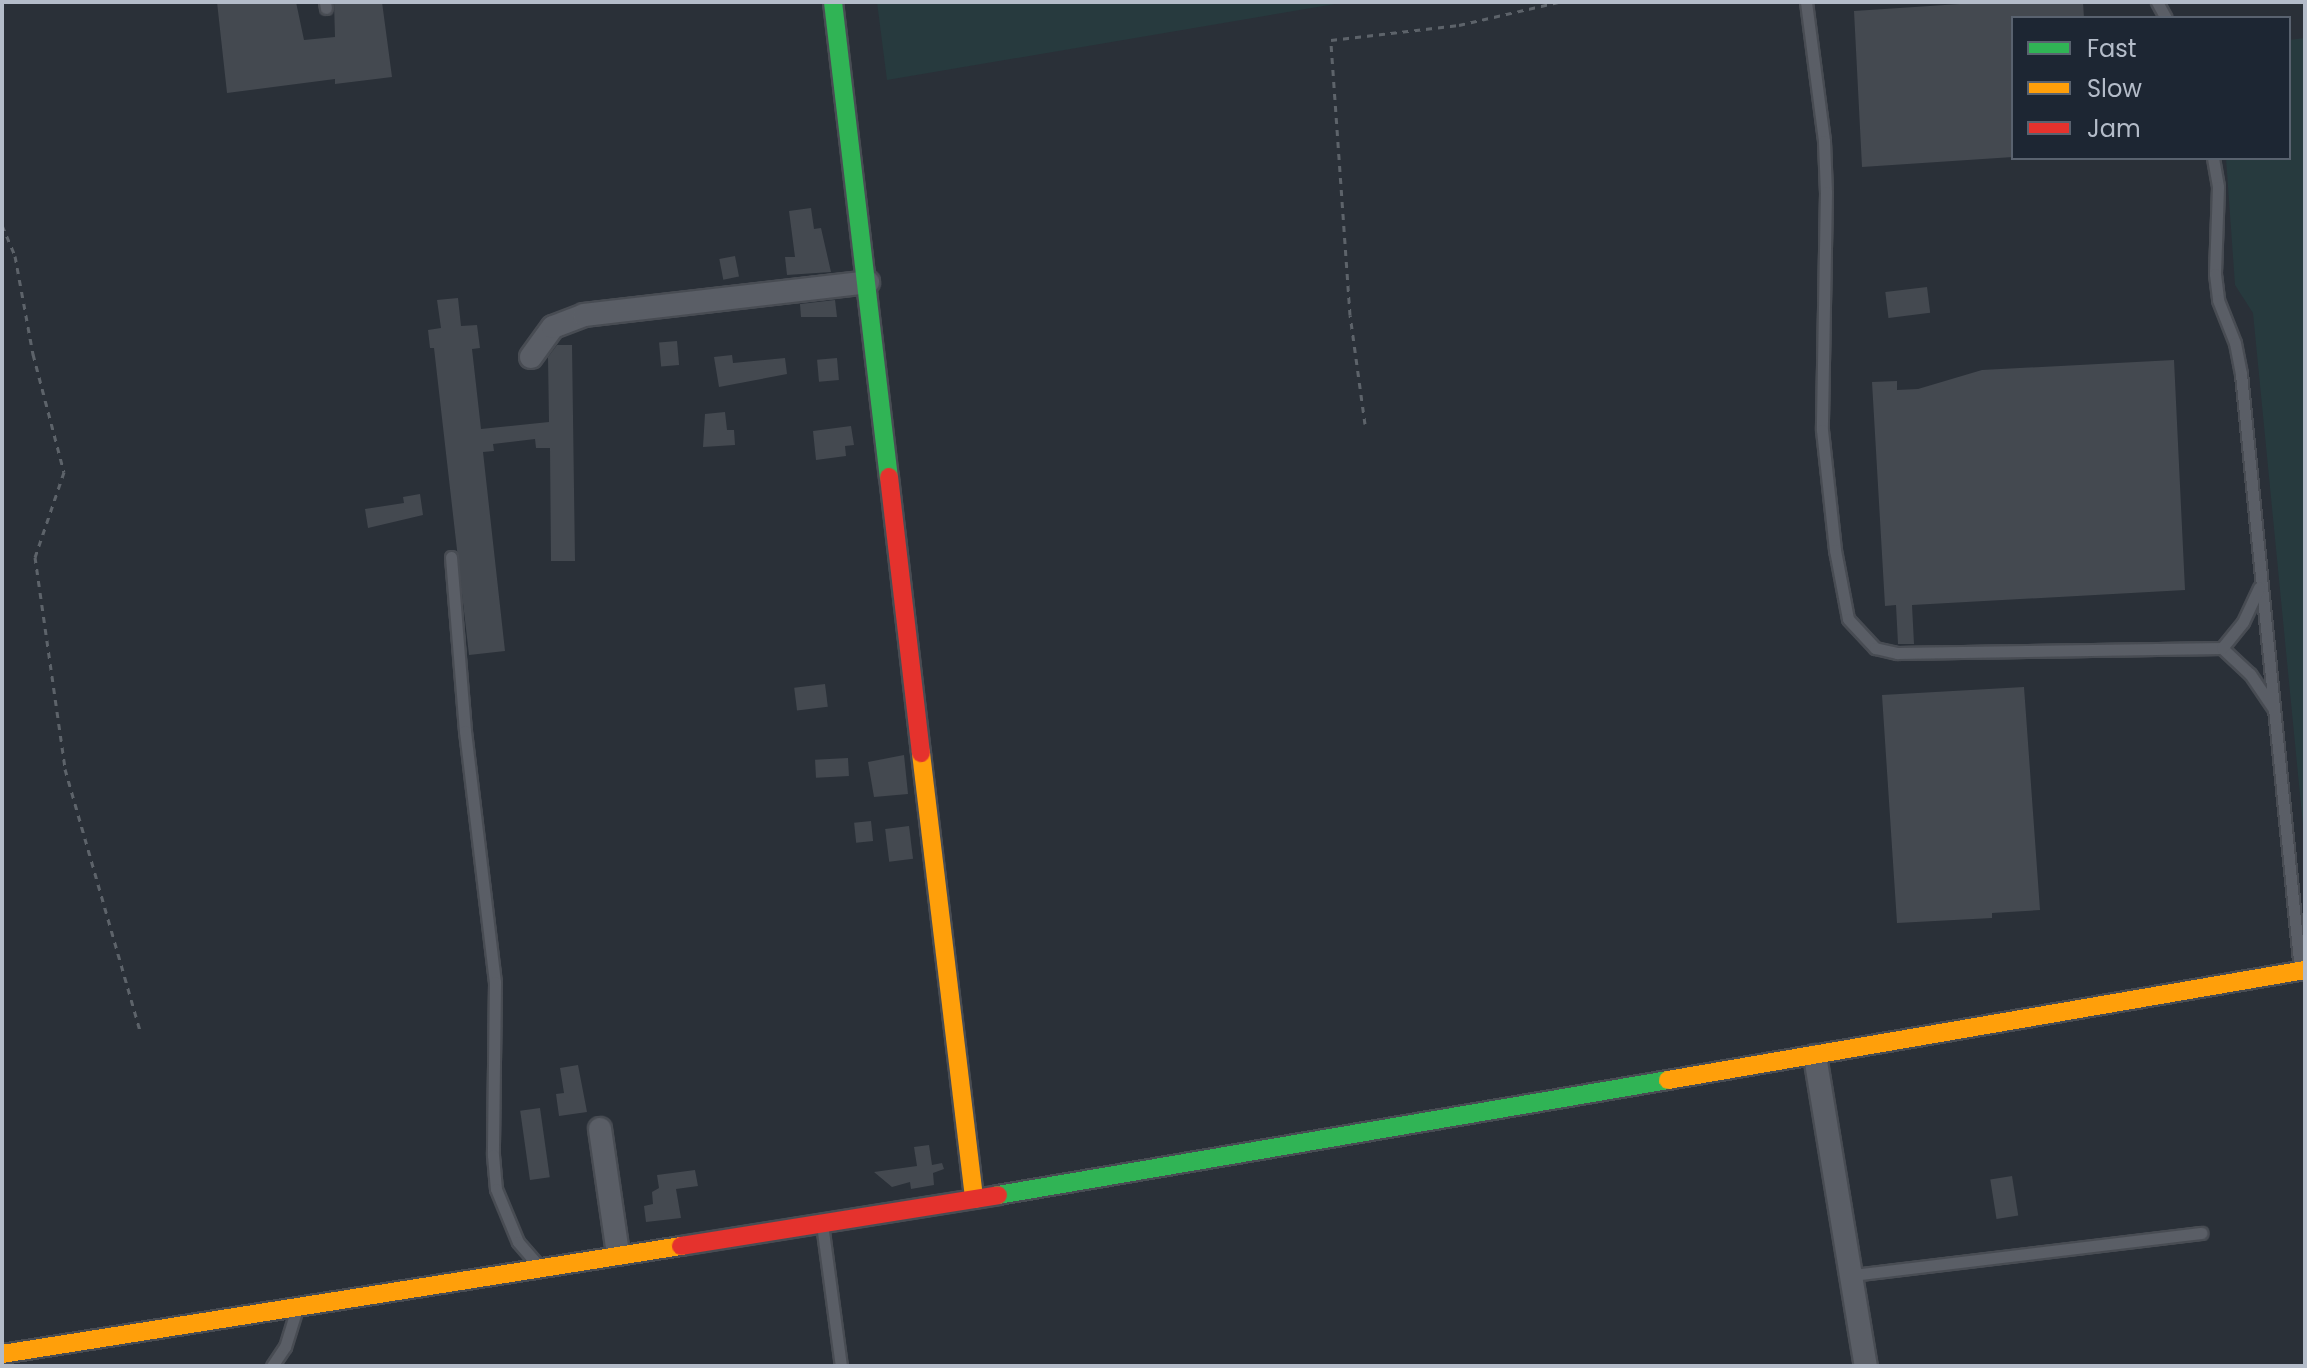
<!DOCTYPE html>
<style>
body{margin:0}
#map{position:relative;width:2307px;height:1368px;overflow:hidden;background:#2a3038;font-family:Poppins,sans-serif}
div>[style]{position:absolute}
.green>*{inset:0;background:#273a3e}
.building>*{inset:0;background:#444950;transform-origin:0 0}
.path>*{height:3px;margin-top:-1.5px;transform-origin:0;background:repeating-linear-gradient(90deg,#5d636a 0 6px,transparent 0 12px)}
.roads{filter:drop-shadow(2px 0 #484c53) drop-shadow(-2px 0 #484c53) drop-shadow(0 2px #484c53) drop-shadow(0 -2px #484c53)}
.lane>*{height:11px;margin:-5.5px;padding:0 5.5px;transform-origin:5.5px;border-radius:5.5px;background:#5a5e66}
.street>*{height:22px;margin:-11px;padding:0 11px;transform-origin:11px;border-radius:11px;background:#5a5e66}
.fast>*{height:18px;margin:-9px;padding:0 9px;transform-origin:9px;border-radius:9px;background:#30b455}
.slow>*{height:18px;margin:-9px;padding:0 9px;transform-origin:9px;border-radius:9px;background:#ff9f0a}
.jam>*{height:18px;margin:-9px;padding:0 9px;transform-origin:9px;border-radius:9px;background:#e5322d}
span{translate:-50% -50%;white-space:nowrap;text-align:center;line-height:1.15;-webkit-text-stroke:6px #1d2633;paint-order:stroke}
.frame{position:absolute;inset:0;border:4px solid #b4bcc9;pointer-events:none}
.legend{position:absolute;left:2011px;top:16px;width:280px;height:144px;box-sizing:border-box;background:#1d2633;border:2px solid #59626f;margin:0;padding:10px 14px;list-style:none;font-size:24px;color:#b4bcc9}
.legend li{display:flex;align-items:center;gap:16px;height:40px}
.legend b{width:40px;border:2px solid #59626f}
</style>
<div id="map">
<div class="green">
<i style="clip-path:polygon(877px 2px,1347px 2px,887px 80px)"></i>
<i style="clip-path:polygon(2305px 38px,2305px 846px,2253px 313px,2235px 285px,2226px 158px,2289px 158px,2289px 40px)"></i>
</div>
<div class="building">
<i style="clip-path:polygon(217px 2px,296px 2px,304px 40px,335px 37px,334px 2px,382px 2px,392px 77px,335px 84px,335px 79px,227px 93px)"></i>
<i style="clip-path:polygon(1990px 2px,2083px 2px,2084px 18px,2013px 18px,2013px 157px,1862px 167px,1854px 11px)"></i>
<i style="clip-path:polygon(811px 208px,814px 229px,821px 228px,831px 272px,787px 275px,785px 257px,795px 257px,789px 211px)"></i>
<i style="left:735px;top:256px;width:21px;height:16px;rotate:79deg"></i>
<i style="left:1927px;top:287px;width:26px;height:42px;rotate:83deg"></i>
<i style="clip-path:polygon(458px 298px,461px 326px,477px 325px,480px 348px,472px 349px,481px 429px,549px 422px,548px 357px,557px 345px,572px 345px,575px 561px,551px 561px,550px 448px,536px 448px,535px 439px,493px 444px,494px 451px,483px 452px,505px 651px,469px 655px,434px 348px,430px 348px,428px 330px,441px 328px,437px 300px)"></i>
<i style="clip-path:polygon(835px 300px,837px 317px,801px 317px,800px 304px)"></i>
<i style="left:677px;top:341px;width:24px;height:18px;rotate:85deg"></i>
<i style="clip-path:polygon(732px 355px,733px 363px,785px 358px,787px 374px,719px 387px,714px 357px)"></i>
<i style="left:837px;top:358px;width:22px;height:20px;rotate:85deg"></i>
<i style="clip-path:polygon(2174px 360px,2185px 590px,1912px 605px,1914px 644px,1898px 644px,1896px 605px,1885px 606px,1872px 382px,1897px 381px,1897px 390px,1918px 389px,1982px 370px)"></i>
<i style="clip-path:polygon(725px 412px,727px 430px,734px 430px,735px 445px,703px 447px,705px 414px)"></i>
<i style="clip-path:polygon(851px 426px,854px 445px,845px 446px,846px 456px,816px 460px,813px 431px)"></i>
<i style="clip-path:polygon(420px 494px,423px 515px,368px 528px,365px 509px,404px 503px,403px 497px)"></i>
<i style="left:825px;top:684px;width:23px;height:31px;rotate:83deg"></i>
<i style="clip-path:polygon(2024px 687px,2040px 910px,1992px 913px,1992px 918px,1897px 923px,1882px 695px)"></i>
<i style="clip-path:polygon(904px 755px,908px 794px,874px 797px,868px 762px)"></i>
<i style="left:848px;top:758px;width:18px;height:33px;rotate:87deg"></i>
<i style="left:871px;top:821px;width:20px;height:17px;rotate:84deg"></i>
<i style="left:909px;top:826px;width:33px;height:24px;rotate:83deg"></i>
<i style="clip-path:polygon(578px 1065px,587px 1112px,559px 1116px,556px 1094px,564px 1093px,560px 1068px)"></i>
<i style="left:540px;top:1108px;width:70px;height:20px;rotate:82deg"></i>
<i style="clip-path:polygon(929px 1145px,932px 1165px,942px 1163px,944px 1169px,933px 1173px,934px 1185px,911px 1189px,910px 1182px,892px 1187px,874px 1172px,917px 1166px,914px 1147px)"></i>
<i style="clip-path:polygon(695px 1170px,698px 1186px,676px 1189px,681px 1218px,646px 1222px,644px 1206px,653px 1204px,652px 1192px,659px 1188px,657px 1175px)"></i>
<i style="left:2012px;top:1176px;width:40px;height:22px;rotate:81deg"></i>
</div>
<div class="path">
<i style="left:2px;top:225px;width:34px;rotate:67deg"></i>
<i style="left:15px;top:256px;width:100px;rotate:79.6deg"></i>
<i style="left:33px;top:354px;width:122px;rotate:75.3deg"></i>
<i style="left:64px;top:472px;width:90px;rotate:108.8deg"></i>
<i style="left:35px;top:557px;width:214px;rotate:81.9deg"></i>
<i style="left:65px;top:769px;width:272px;rotate:74deg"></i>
<i style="left:1365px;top:424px;width:110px;rotate:-97.8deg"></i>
<i style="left:1350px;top:315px;width:276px;rotate:-94deg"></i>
<i style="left:1331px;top:40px;width:129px;rotate:-6.7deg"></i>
<i style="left:1459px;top:25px;width:103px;rotate:-13deg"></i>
</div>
<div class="roads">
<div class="lane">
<i style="left:325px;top:2px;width:6px;rotate:81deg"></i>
<i style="left:1806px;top:2px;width:140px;rotate:82.6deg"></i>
<i style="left:1824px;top:141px;width:51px;rotate:87.8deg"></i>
<i style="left:1826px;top:192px;width:238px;rotate:91deg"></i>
<i style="left:1822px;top:430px;width:121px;rotate:83.8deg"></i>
<i style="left:1835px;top:550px;width:70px;rotate:79.3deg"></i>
<i style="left:1848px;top:619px;width:40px;rotate:47deg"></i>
<i style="left:1875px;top:648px;width:23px;rotate:13deg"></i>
<i style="left:1897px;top:653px;width:325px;rotate:-0.9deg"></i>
<i style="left:2222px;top:648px;width:38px;rotate:43deg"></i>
<i style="left:2250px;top:674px;width:41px;rotate:55.9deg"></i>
<i style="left:2157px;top:2px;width:18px;rotate:61deg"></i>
<i style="left:2213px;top:158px;width:29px;rotate:80deg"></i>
<i style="left:2218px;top:187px;width:87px;rotate:92deg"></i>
<i style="left:2215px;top:274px;width:26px;rotate:83deg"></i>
<i style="left:2218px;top:300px;width:46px;rotate:68.4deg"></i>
<i style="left:2235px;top:343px;width:32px;rotate:79deg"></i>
<i style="left:2241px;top:374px;width:599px;rotate:84.35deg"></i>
<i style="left:451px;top:557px;width:175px;rotate:85.4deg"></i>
<i style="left:465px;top:731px;width:253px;rotate:83.2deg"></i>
<i style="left:495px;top:982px;width:173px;rotate:90.7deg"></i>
<i style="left:493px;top:1155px;width:34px;rotate:85deg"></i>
<i style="left:496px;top:1189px;width:57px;rotate:67.5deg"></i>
<i style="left:518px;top:1242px;width:32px;rotate:49deg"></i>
<i style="left:2222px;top:648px;width:33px;rotate:-51deg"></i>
<i style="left:2243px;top:622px;width:38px;rotate:-65deg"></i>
<i style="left:822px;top:1224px;width:143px;rotate:82.4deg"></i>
<i style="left:1853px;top:1275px;width:351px;rotate:-6.9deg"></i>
<i style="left:272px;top:1366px;width:23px;rotate:-56deg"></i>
<i style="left:285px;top:1347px;width:41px;rotate:-72.9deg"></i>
</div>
<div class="street">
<i style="left:531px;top:357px;width:37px;rotate:-54deg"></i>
<i style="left:553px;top:327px;width:33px;rotate:-21deg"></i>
<i style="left:584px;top:315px;width:286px;rotate:-6.6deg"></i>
<i style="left:1815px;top:1056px;width:314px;rotate:80.7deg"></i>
<i style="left:600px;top:1129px;width:126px;rotate:81.8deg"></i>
</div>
<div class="fast">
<i style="left:833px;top:2px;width:478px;rotate:83.3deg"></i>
<i style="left:998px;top:1195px;width:680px;rotate:-9.74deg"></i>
</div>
<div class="slow">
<i style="left:921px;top:753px;width:449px;rotate:83.2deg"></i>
<i style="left:1668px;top:1080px;width:646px;rotate:-9.8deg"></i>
<i style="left:2px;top:1354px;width:688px;rotate:-9.04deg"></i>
</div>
<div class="jam">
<i style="left:889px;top:477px;width:278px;rotate:83.4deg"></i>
<i style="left:681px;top:1246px;width:321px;rotate:-9.1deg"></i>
</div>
</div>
<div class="frame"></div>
<ul class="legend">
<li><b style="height:10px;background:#30b455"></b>Fast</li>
<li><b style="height:10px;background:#ff9f0a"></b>Slow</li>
<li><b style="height:10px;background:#e5322d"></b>Jam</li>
</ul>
</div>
